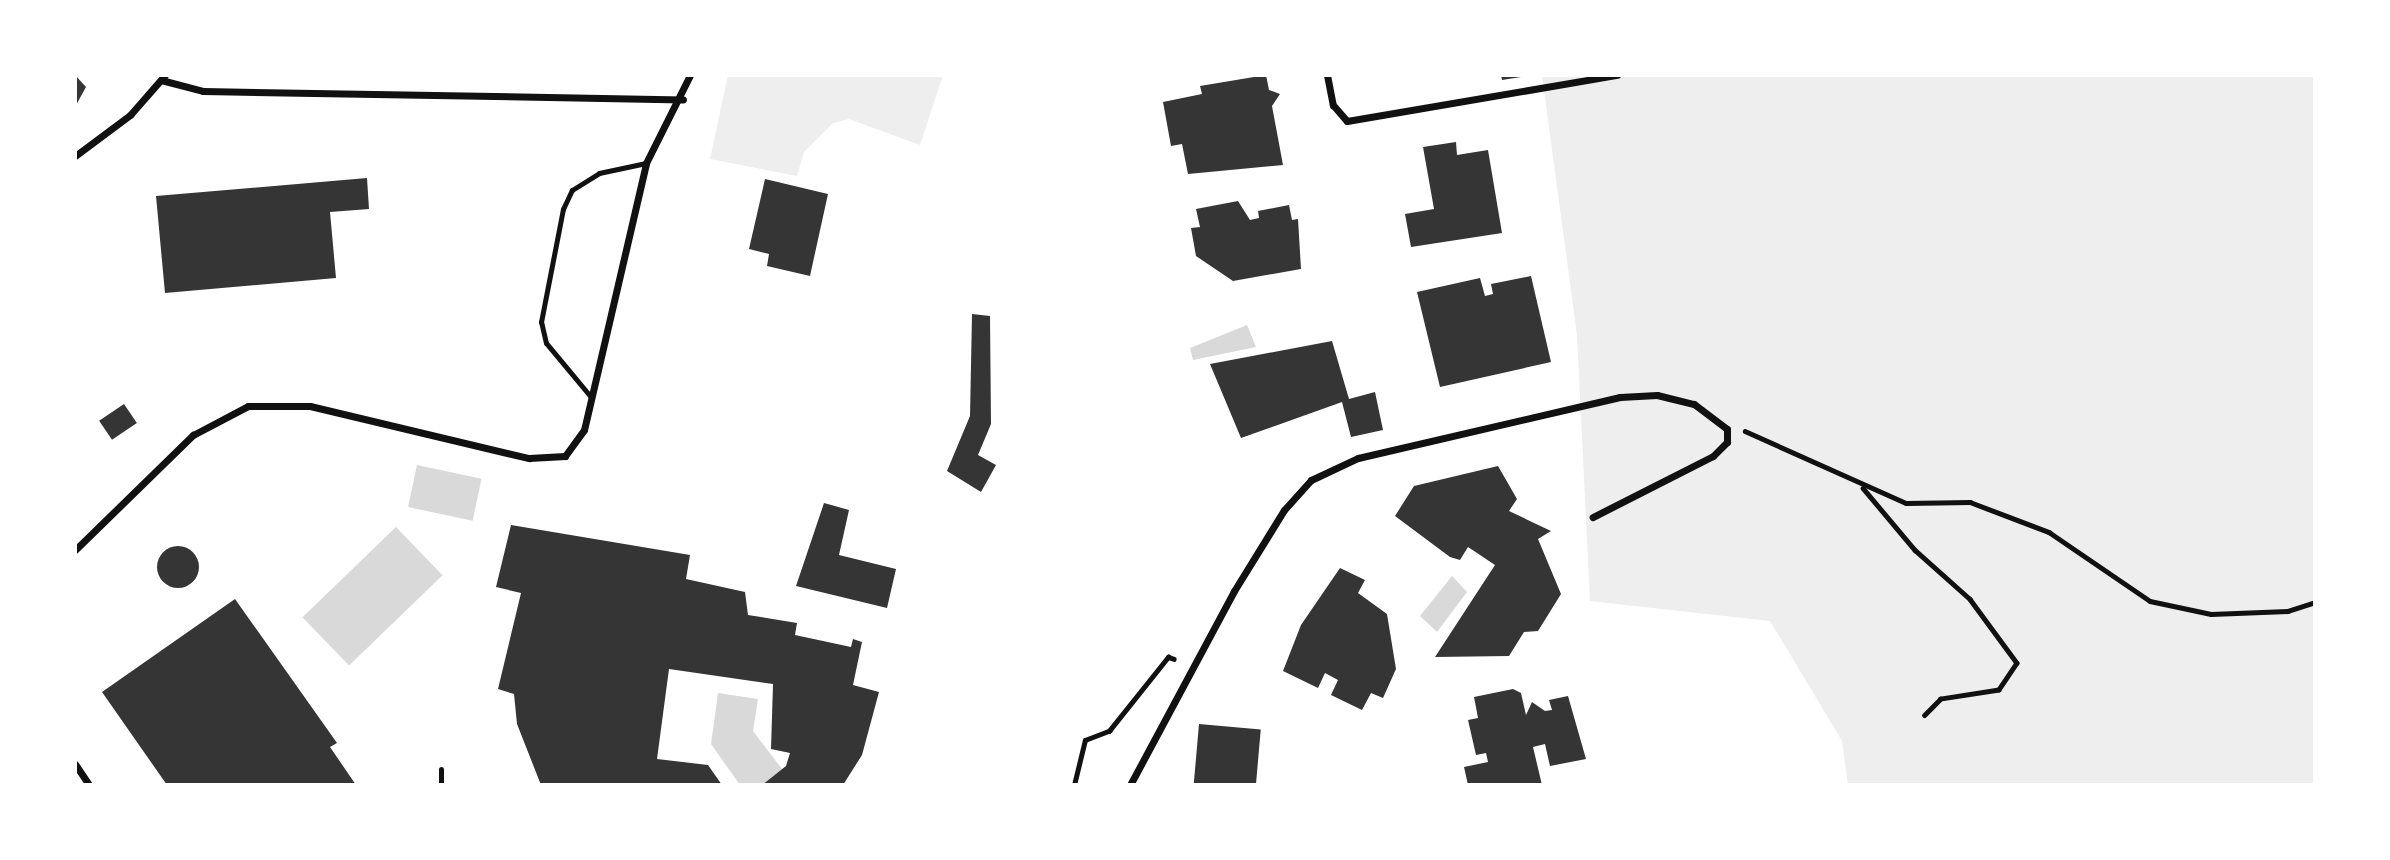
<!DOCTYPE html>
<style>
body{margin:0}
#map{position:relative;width:2390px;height:860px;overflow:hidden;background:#fff;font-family:Inter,sans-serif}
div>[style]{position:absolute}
.green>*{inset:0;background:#eee}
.water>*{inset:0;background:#d9d9d9;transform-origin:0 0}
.building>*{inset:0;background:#353535;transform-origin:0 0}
.round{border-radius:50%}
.path>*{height:4.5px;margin:-2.25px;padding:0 2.25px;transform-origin:2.25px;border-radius:2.25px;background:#111}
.service>*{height:5px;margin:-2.5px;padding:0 2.5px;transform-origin:2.5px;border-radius:2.5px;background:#111}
.minor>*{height:7px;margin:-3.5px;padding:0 3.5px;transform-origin:3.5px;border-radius:3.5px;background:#111}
span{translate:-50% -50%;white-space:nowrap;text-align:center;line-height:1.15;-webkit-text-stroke:7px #fff;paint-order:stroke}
.frame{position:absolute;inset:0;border:77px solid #fff;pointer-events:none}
</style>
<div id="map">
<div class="green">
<i style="clip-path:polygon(728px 75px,943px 75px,920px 145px,849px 119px,833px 123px,804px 152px,797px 176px,710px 159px)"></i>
<i style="clip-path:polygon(1542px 75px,2315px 75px,2315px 785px,1848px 785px,1842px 741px,1770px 621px,1590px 601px,1577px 335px)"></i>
</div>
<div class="water">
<i style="clip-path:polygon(1247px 325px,1256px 347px,1193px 360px,1190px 348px)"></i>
<i style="left:417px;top:465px;width:66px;height:43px;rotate:12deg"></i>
<i style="left:396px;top:527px;width:67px;height:130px;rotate:46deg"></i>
<i style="clip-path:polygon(1452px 576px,1467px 592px,1437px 632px,1420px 616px)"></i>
<i style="clip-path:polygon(718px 693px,758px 699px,753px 731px,782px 769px,762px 785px,740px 785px,711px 744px)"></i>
</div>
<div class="building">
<i style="clip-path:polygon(75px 75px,86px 87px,75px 107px)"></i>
<i style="clip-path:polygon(1266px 75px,1269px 90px,1280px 94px,1272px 106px,1283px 165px,1188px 174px,1182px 144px,1171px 146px,1163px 102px,1202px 94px,1200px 86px)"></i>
<i style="clip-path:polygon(1501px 75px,1521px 75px,1521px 77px,1502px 80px)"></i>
<i style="clip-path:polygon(1456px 142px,1457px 155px,1488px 150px,1502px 233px,1411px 247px,1405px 214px,1434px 209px,1423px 147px)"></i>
<i style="clip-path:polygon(367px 178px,369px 209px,330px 212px,336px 278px,165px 293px,156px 196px)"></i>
<i style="clip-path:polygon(765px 179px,828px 194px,810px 276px,767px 266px,769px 254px,749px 249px)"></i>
<i style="clip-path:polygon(1238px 201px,1250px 220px,1259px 218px,1258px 211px,1289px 205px,1292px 220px,1298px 219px,1301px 269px,1233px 281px,1196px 256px,1191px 228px,1200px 227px,1196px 209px)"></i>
<i style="clip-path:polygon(1531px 276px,1551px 362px,1440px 387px,1417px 292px,1480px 278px,1485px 296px,1493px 294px,1491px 284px)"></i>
<i style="clip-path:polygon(972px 314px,990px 316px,991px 424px,978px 455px,996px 465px,981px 492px,947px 471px,970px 416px)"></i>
<i style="clip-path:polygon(1332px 341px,1349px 399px,1375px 392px,1383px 430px,1351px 437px,1342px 402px,1241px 438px,1210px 364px)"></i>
<i style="left:124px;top:404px;width:23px;height:30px;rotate:56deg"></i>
<i style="clip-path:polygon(1498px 466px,1517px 499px,1509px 511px,1551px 531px,1538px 539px,1561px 594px,1538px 631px,1524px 632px,1509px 656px,1435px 657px,1495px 565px,1468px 547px,1460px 560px,1450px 557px,1395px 516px,1414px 486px)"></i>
<i style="clip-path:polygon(824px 503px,849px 510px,839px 555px,896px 569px,887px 608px,796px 586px)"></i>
<i style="clip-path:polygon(511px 525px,690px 555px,686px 579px,745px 592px,748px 615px,797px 623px,795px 635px,851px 647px,853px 639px,862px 642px,853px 685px,879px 692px,862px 755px,843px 785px,762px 785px,786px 766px,790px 753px,771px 749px,773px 684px,669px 669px,657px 759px,708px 765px,722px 785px,541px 785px,517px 724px,514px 694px,498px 689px,521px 593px,496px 587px)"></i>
<i class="round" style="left:157px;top:546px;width:42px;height:42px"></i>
<i style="clip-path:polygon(1340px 568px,1365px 580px,1358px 593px,1387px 614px,1396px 669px,1383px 698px,1371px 693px,1362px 710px,1331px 695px,1338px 680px,1325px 673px,1318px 688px,1283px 671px,1301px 625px)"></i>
<i style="clip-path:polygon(235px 599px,337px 743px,330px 747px,356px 785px,167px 785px,102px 692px)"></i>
<i style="clip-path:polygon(1513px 689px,1521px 693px,1526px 715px,1532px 702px,1545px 711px,1552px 710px,1549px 700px,1568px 696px,1586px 759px,1550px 766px,1545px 744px,1533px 747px,1542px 785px,1468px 785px,1464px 767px,1488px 762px,1486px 753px,1476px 755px,1468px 720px,1478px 718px,1474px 697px)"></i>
<i style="left:1199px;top:724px;width:62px;height:61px;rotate:5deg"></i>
</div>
<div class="path">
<i style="left:1745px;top:431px;width:176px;rotate:24.1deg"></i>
<i style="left:1906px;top:503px;width:64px;rotate:-0.9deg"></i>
<i style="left:1970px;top:502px;width:85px;rotate:20.8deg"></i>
<i style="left:2049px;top:532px;width:122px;rotate:34.3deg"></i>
<i style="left:2150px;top:601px;width:62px;rotate:12deg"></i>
<i style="left:2211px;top:614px;width:77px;rotate:-2.2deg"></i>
<i style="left:2288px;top:611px;width:28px;rotate:-18deg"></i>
<i style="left:1863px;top:488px;width:81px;rotate:50deg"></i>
<i style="left:1915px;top:550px;width:74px;rotate:41.7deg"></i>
<i style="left:1970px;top:599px;width:79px;rotate:53.7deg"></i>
<i style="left:2017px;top:663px;width:32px;rotate:124deg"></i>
<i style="left:1999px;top:690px;width:59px;rotate:171.2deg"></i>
<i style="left:1941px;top:699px;width:23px;rotate:135deg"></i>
<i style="left:1074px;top:785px;width:46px;rotate:-76.3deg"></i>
<i style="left:1085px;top:740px;width:26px;rotate:-21deg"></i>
<i style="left:1109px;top:731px;width:95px;rotate:-51.4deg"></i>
<i style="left:1168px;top:657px;width:6px;rotate:18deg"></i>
</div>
<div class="service">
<i style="left:591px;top:397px;width:70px;rotate:-129.8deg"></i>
<i style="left:546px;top:343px;width:22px;rotate:-103deg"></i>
<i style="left:541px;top:322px;width:115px;rotate:-79deg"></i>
<i style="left:563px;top:209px;width:21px;rotate:-65deg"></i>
<i style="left:572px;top:190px;width:32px;rotate:-32deg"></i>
<i style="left:599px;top:173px;width:48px;rotate:-12deg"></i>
<i style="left:441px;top:769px;width:16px;rotate:90deg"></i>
</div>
<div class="minor">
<i style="left:1327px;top:75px;width:31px;rotate:79deg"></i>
<i style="left:1333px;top:105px;width:21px;rotate:49deg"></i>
<i style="left:1347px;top:121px;width:274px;rotate:-9.7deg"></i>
<i style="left:161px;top:80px;width:43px;rotate:14.7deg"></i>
<i style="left:203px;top:91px;width:480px;rotate:1deg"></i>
<i style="left:75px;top:156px;width:69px;rotate:-36.7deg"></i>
<i style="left:130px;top:115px;width:53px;rotate:-48.8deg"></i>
<i style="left:75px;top:550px;width:165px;rotate:-44.3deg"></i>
<i style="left:193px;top:435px;width:62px;rotate:-27.8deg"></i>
<i style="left:248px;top:406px;width:62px"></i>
<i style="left:310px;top:406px;width:225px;rotate:13.4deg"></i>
<i style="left:529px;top:458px;width:36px;rotate:-3deg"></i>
<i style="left:565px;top:456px;width:32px;rotate:-54deg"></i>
<i style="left:584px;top:430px;width:274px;rotate:-76.9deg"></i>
<i style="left:646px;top:163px;width:98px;rotate:-63.4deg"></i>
<i style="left:75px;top:764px;width:25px;rotate:56deg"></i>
<i style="left:1130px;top:785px;width:220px;rotate:-61.8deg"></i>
<i style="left:1234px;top:591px;width:95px;rotate:-58.3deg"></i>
<i style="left:1284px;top:510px;width:40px;rotate:-48deg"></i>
<i style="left:1311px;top:480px;width:52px;rotate:-25.1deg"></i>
<i style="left:1358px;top:458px;width:269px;rotate:-13.1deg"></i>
<i style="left:1620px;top:397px;width:37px;rotate:-3deg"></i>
<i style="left:1657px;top:395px;width:38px;rotate:14deg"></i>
<i style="left:1694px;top:404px;width:41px;rotate:37.1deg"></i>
<i style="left:1727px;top:429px;width:13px;rotate:90deg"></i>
<i style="left:1727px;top:442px;width:20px;rotate:135deg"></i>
<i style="left:1713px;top:456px;width:135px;rotate:153.1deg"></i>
</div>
<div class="frame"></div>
</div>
